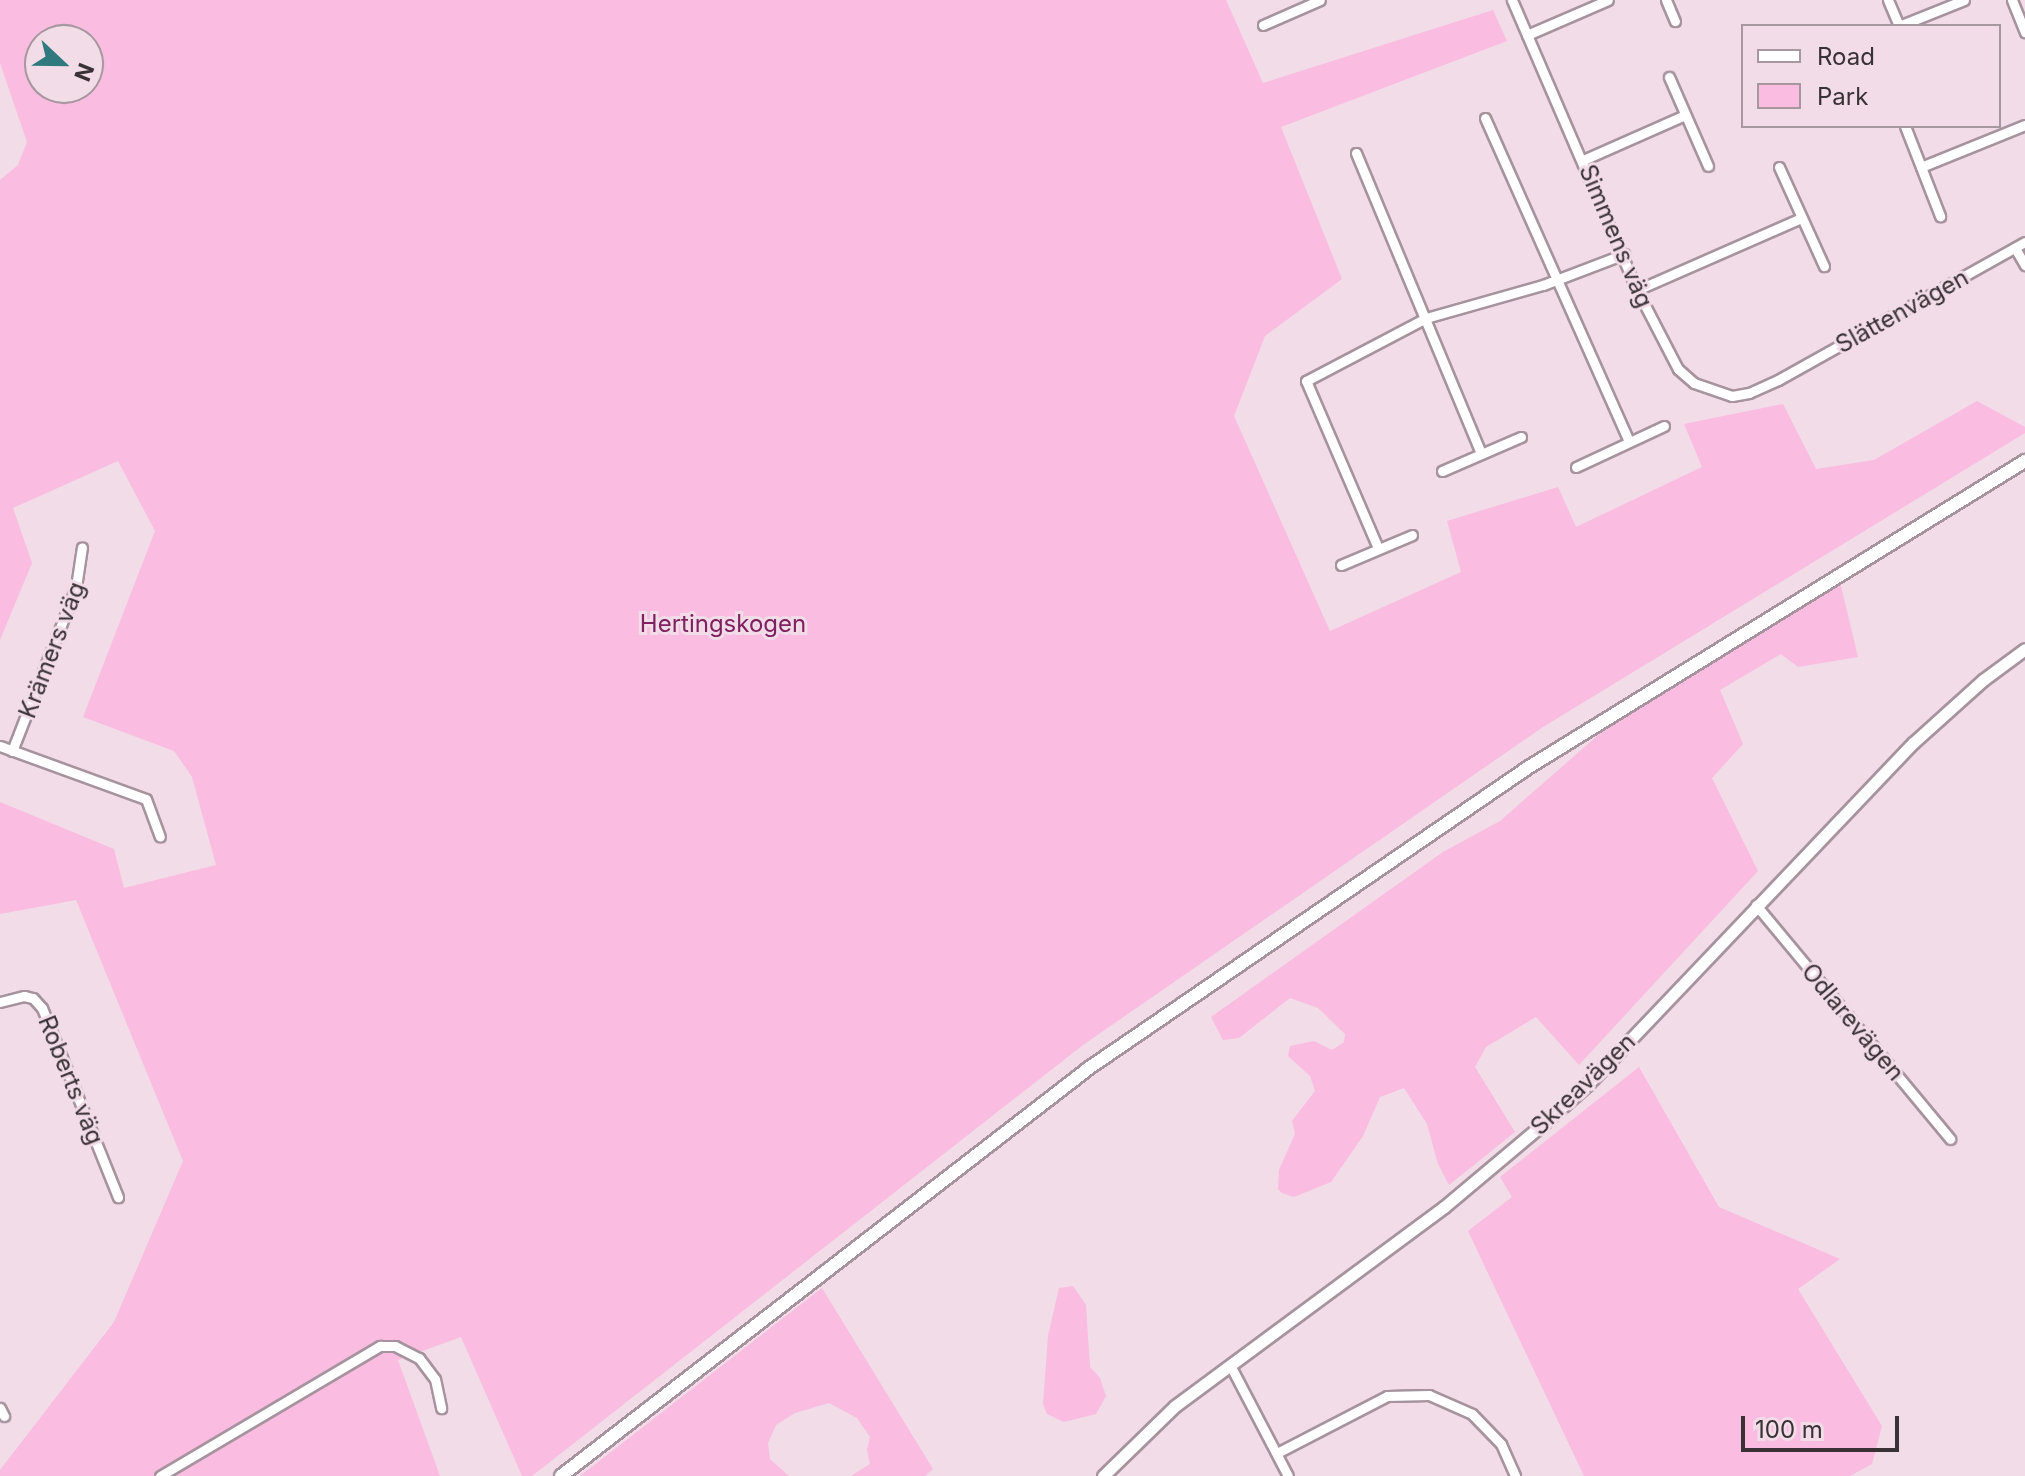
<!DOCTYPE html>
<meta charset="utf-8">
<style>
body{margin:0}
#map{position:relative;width:2025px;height:1476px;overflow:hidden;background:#f1dce8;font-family:Inter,sans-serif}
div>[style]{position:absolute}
.green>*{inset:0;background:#fabce0}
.roads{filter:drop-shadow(2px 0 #a6939e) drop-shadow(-2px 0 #a6939e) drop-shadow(0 2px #a6939e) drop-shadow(0 -2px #a6939e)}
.minor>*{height:9px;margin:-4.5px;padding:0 4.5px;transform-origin:4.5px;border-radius:4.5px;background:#fff}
.tertiary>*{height:11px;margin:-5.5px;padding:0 5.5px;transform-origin:5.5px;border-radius:5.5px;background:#fff}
.secondary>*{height:12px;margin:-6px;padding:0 6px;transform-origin:6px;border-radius:6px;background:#fff}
span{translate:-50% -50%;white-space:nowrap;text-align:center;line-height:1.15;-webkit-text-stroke:6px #f1dce8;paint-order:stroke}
.street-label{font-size:24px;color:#393135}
.park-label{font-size:24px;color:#7f2161}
.legend{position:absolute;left:1741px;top:24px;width:260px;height:104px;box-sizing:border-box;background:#f1dce8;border:2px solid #a798a0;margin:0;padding:10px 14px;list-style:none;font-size:24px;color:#393135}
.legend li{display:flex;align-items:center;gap:16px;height:40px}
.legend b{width:40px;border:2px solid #a798a0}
.north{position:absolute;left:24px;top:24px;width:80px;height:80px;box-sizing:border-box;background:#f1dce8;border:2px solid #a798a0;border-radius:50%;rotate:112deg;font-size:22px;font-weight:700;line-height:32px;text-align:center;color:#393135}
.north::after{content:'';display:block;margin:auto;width:28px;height:36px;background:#30797e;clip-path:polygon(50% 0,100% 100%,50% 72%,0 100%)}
.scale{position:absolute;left:1741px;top:1416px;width:158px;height:36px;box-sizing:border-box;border:4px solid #393135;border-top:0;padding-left:10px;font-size:24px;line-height:28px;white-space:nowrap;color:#393135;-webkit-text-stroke:6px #f1dce8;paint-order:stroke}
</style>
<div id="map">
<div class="green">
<i style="clip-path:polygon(evenodd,0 0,1226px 0,1263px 83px,1493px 10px,1507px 41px,1281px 127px,1342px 279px,1265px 336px,1234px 416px,1330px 631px,1461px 572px,1447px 521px,1558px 487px,1576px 527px,1702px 467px,1684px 424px,1783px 404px,1816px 469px,1874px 460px,1977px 401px,2025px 427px,2025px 433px,1543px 727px,1083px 1045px,532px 1476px,522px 1476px,461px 1337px,398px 1360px,440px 1476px,0 1476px,0 1470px,114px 1322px,183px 1161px,76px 900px,0 914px,0 802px,114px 849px,124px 888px,216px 865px,192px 777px,174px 751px,83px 717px,155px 531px,118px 461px,13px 508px,32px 563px,0 640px,0 180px,18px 165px,27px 142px,0 63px,0 0,40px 40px,88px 40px,88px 88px,40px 88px,40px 40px)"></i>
<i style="clip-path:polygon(1840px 582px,1858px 657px,1798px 667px,1781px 654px,1720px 690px,1743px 744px,1712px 778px,1758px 871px,1579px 1065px,1536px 1017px,1486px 1047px,1475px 1067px,1515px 1132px,1449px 1185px,1438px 1164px,1427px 1124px,1404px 1088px,1380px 1097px,1363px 1136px,1331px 1182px,1294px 1197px,1282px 1193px,1278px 1189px,1279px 1170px,1295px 1134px,1292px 1121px,1315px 1091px,1310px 1076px,1288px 1056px,1290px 1046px,1314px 1041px,1332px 1050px,1344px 1042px,1345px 1034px,1318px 1008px,1290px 998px,1239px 1038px,1223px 1040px,1211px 1017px,1443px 852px,1500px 821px,1604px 730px)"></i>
<i style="clip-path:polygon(1639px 1067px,1719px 1207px,1840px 1259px,1798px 1289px,1882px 1426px,1872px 1464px,1850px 1476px,1584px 1476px,1468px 1231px,1512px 1197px,1500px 1177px)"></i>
<i style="clip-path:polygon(1073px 1286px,1086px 1305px,1090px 1367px,1100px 1378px,1106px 1396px,1096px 1414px,1064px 1422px,1047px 1414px,1043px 1404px,1048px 1336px,1059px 1288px)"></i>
<i style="clip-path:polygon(822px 1288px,933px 1469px,925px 1476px,851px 1476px,870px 1464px,867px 1449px,870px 1437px,857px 1418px,829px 1403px,795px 1413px,776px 1425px,768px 1443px,770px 1459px,789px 1476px,580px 1476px)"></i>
</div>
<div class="roads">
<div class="minor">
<i style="left:1512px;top:0;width:316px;rotate:66.7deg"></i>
<i style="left:1637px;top:290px;width:89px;rotate:62.6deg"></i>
<i style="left:1678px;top:369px;width:21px;rotate:41deg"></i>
<i style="left:1694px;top:383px;width:40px;rotate:18.9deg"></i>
<i style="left:1732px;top:396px;width:17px;rotate:-10deg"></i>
<i style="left:1749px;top:393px;width:32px;rotate:-24deg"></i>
<i style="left:1778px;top:380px;width:283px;rotate:-29.2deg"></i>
<i style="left:1666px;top:0;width:23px;rotate:67deg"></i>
<i style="left:1888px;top:0;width:28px;rotate:67deg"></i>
<i style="left:2012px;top:0;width:35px;rotate:68deg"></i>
<i style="left:1263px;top:25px;width:62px;rotate:-23.7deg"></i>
<i style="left:1899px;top:26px;width:70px;rotate:-21.8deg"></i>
<i style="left:1527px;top:35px;width:88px;rotate:-23.4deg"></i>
<i style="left:1669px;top:77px;width:97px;rotate:66.3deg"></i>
<i style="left:1485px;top:118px;width:354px;rotate:66deg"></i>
<i style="left:1905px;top:126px;width:97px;rotate:68.7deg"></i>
<i style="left:1356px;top:153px;width:326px;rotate:67.4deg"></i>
<i style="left:1583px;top:160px;width:111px;rotate:-23.8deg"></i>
<i style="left:1779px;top:167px;width:109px;rotate:65.6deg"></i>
<i style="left:1921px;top:167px;width:112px;rotate:-22deg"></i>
<i style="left:2015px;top:248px;width:20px;rotate:60deg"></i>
<i style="left:1637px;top:290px;width:179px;rotate:-23.7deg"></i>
<i style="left:1576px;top:467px;width:97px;rotate:-25deg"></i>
<i style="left:1442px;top:471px;width:86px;rotate:-23.3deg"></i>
<i style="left:1378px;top:548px;width:182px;rotate:-113.3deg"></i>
<i style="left:1306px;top:381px;width:136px;rotate:-27.7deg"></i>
<i style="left:1426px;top:318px;width:122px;rotate:-15.8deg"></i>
<i style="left:1543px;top:285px;width:87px;rotate:-20.9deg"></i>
<i style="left:1341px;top:565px;width:77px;rotate:-22.9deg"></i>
<i style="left:0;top:746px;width:155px;rotate:20deg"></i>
<i style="left:146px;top:799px;width:40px;rotate:69.8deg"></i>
<i style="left:12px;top:751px;width:176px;rotate:-68.7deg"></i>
<i style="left:76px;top:587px;width:40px;rotate:-81.5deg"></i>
<i style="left:1756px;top:905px;width:304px;rotate:50.3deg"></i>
<i style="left:0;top:1002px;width:25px;rotate:-14deg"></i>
<i style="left:24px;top:996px;width:9px;rotate:13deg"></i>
<i style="left:33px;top:998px;width:13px;rotate:48deg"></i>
<i style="left:42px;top:1008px;width:204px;rotate:68.1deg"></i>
<i style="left:1230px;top:1365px;width:125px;rotate:62.4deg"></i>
<i style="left:0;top:1408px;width:9px;rotate:63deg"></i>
<i style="left:1277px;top:1453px;width:124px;rotate:-27.4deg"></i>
<i style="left:1387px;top:1396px;width:42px;rotate:-1.4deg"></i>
<i style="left:1429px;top:1395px;width:47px;rotate:23.8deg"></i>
<i style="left:1472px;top:1414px;width:42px;rotate:46deg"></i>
<i style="left:1501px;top:1444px;width:35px;rotate:66deg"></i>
<i style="left:160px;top:1476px;width:256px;rotate:-30.6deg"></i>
<i style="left:380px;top:1346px;width:15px"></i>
<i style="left:395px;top:1346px;width:27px;rotate:27deg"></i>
<i style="left:419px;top:1358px;width:26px;rotate:53deg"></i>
<i style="left:435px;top:1379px;width:30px;rotate:78deg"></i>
</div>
<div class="tertiary">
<i style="left:1103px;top:1476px;width:100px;rotate:-44.2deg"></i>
<i style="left:1175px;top:1406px;width:335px;rotate:-36.5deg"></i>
<i style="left:1444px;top:1207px;width:129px;rotate:-40deg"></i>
<i style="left:1543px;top:1124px;width:60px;rotate:-41.6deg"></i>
<i style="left:1588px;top:1084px;width:471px;rotate:-46.4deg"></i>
<i style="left:1913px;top:743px;width:94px;rotate:-42deg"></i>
<i style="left:1983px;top:680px;width:52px;rotate:-36.4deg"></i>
</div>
<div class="secondary">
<i style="left:561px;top:1476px;width:667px;rotate:-37.69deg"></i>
<i style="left:1089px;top:1068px;width:533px;rotate:-34.38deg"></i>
<i style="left:1529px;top:767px;width:583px;rotate:-31.67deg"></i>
</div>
</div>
<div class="street-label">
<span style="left:1616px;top:236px;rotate:67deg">Simmens väg</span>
<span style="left:1902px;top:311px;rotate:-29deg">Slättenvägen</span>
<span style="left:52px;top:650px;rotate:-69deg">Krämers väg</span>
<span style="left:1853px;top:1022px;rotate:50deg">Odlarevägen</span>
<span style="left:71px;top:1080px;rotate:68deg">Roberts väg</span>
<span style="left:1583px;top:1084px;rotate:-44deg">Skreavägen</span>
</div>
<div class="park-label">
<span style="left:723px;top:624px">Hertingskogen</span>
</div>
<ul class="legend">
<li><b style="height:10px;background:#fff"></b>Road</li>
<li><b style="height:22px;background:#fabce0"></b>Park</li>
</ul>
<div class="north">N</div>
<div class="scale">100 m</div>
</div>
